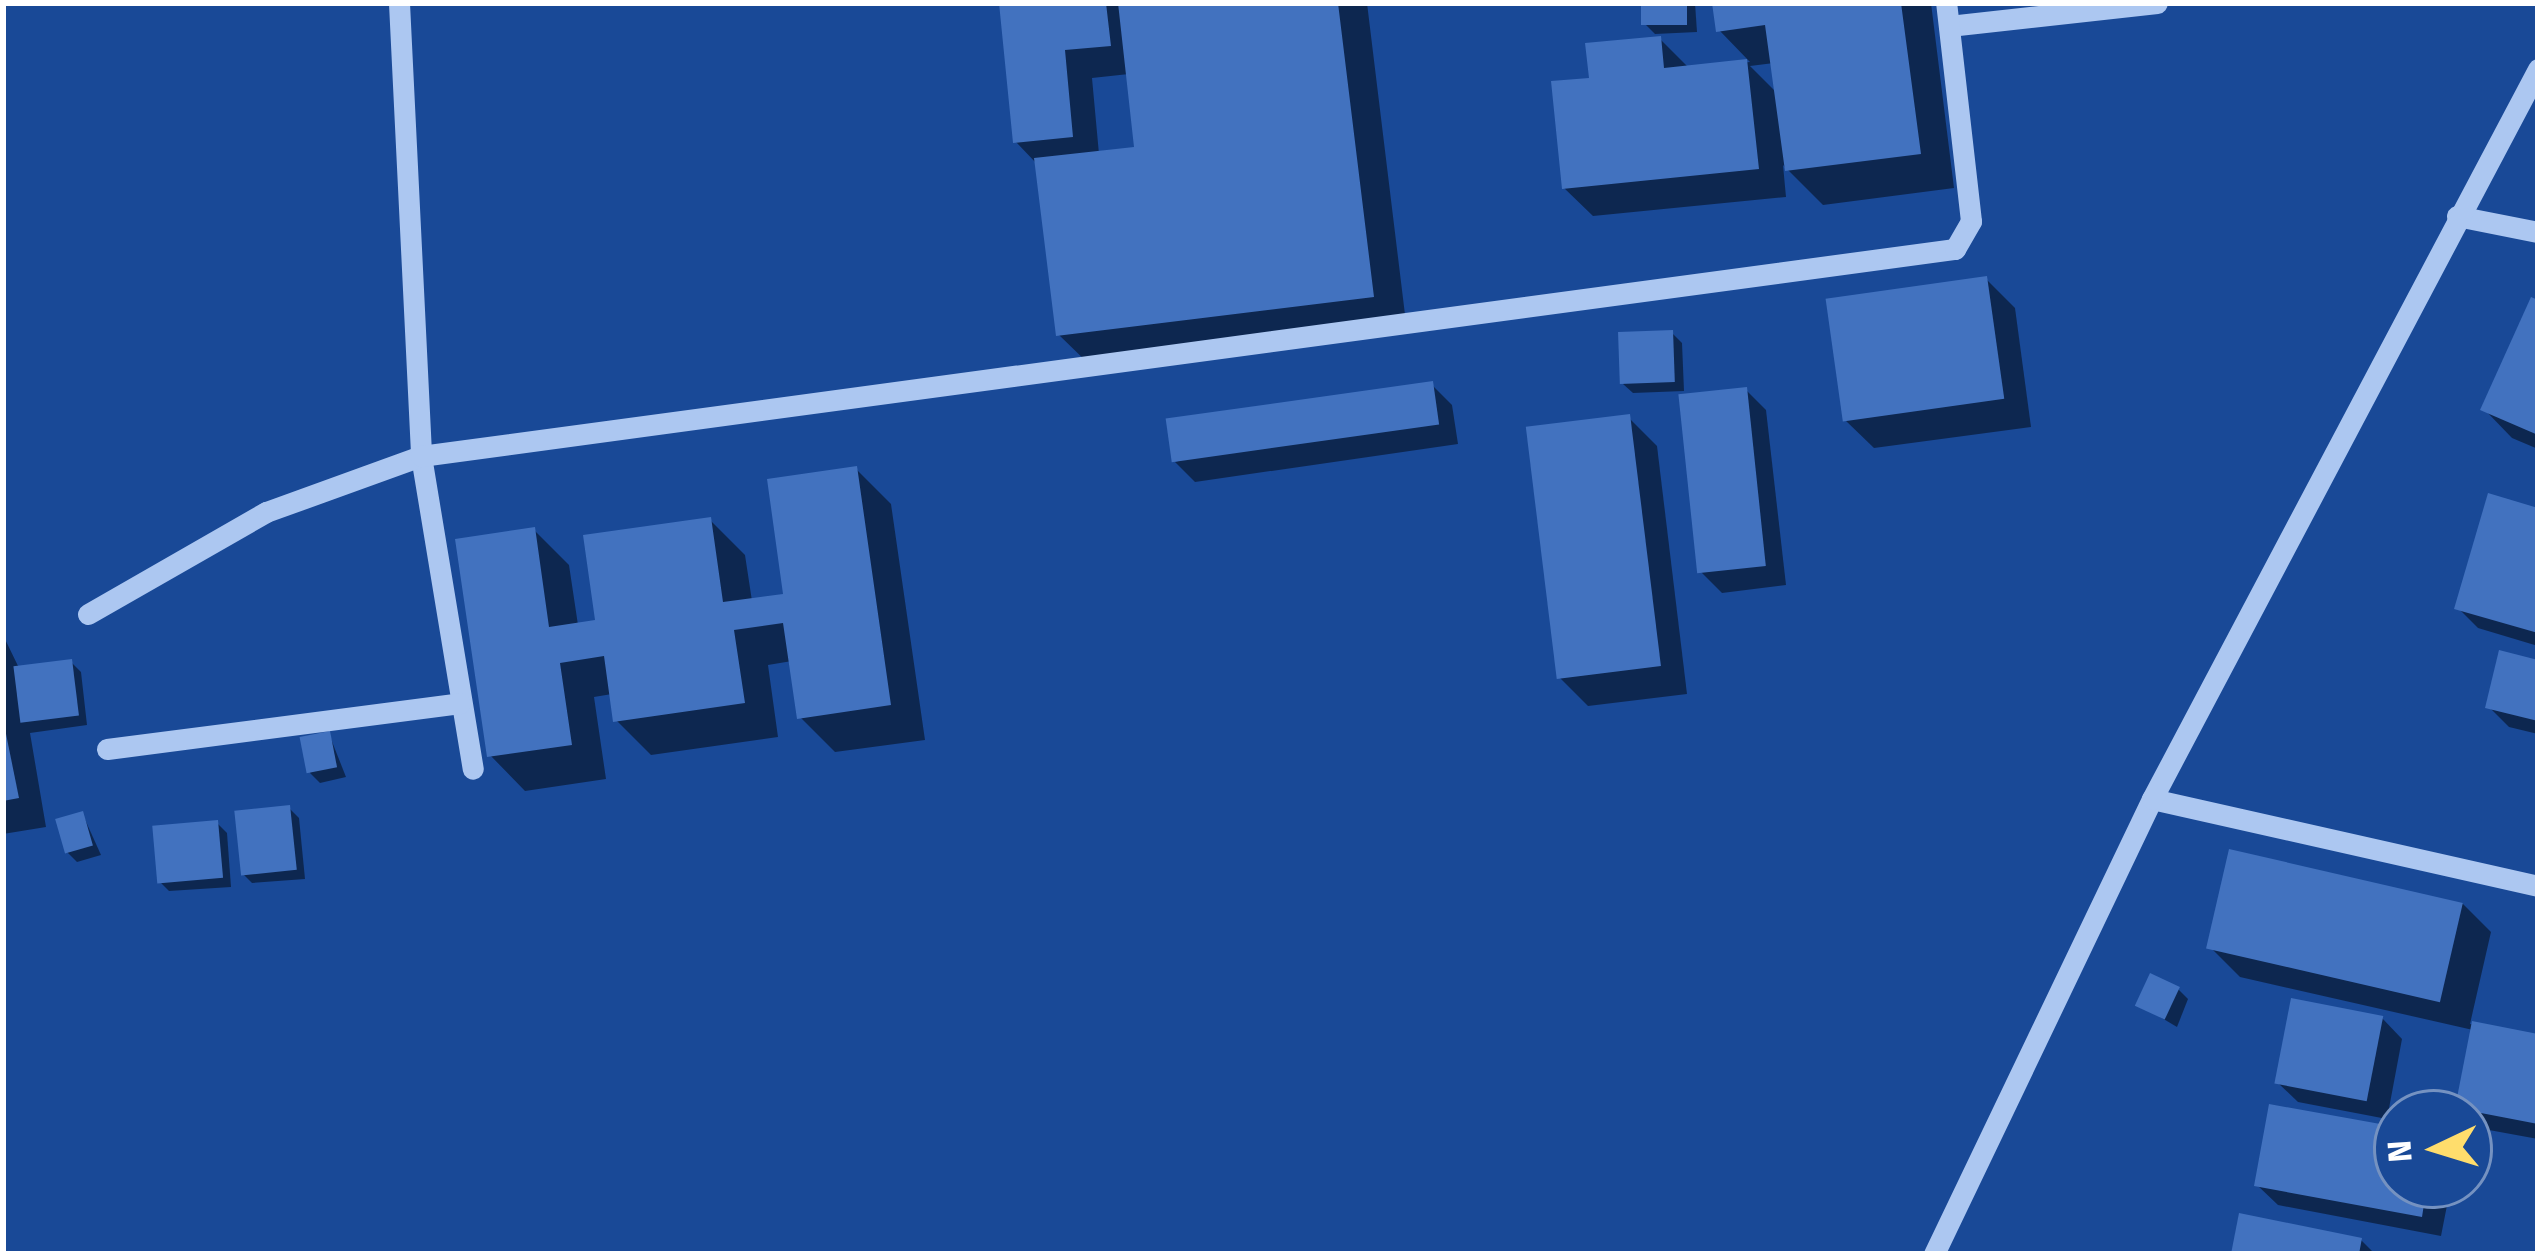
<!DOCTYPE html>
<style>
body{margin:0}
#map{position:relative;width:2541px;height:1257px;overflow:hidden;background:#194997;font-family:"Fira Sans",sans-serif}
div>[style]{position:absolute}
.shadow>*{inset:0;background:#0007}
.building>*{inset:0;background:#4272bf;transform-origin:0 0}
.minor>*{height:21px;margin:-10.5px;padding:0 10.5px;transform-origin:10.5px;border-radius:10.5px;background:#acc7f1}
span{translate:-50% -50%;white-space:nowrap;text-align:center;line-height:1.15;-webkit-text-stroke:12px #194997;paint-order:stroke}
.frame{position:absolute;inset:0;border:6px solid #fff;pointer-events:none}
.north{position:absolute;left:2373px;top:1089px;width:120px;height:120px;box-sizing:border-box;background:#194997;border:3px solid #7592c1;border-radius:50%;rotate:266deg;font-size:33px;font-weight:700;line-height:48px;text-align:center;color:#fff}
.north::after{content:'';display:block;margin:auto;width:42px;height:54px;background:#ffdd6c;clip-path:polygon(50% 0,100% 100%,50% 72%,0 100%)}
</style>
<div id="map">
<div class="shadow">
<i style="clip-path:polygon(evenodd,1002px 3px,1367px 3px,1407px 331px,1094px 369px,1058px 334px,1037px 164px,1016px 142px,1002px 3px,1129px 74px,1138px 149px,1099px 154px,1092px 78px,1129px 74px)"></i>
<i style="clip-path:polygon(1644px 3px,1695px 3px,1697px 32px,1655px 34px,1645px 24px)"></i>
<i style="clip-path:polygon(evenodd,1715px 3px,1931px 3px,1954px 188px,1823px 205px,1783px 165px,1786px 197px,1593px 216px,1564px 188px,1593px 80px,1660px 39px,1689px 68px,1750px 62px,1719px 30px,1715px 3px,1774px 63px,1778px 94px,1750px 66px,1774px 63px)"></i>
<i style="clip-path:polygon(1986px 279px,2015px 308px,2031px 427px,1874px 448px,1845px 420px)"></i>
<i style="clip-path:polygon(2538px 303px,2538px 449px,2512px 438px,2484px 409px)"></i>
<i style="clip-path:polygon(1672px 333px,1682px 343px,1684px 391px,1633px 393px,1623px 384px)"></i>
<i style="clip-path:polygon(1432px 385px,1452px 405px,1458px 444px,1195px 482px,1175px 462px)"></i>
<i style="clip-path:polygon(1746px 390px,1766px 410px,1786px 585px,1722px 593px,1701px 572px)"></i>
<i style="clip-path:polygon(1629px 418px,1657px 446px,1687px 694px,1588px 706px,1559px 677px)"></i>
<i style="clip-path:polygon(856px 469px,891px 504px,925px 740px,835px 752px,800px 717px,792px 661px,768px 665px,778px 737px,651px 755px,616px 720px,612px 694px,594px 697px,606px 779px,525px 791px,490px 755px,534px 530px,569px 565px,578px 625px,598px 622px,710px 520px,745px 555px,752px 601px,786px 596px)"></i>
<i style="clip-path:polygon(2538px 511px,2538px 646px,2478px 628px,2458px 608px)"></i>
<i style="clip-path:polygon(3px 635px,19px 668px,71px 662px,81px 672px,87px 725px,30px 733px,46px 827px,3px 834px)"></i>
<i style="clip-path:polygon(2538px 663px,2538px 734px,2509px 727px,2489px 707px)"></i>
<i style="clip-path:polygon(329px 734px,346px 777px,320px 783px,310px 773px)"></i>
<i style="clip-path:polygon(289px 808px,299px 818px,305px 879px,252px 883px,242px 873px)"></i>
<i style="clip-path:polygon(83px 815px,101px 855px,77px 862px,67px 852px)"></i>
<i style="clip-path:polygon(217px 823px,227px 833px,231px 887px,169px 891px,159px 881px)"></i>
<i style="clip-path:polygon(2462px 903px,2491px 932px,2470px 1024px,2538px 1037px,2538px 1139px,2478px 1128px,2458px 1107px,2473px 1030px,2240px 977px,2211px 948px)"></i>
<i style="clip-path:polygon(2178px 989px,2188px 999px,2177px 1027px,2140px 1005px)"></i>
<i style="clip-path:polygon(2382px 1018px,2402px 1039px,2387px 1119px,2298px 1102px,2277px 1082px)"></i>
<i style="clip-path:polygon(2397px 1130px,2397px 1185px,2451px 1185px,2441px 1236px,2278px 1205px,2257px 1185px)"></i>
<i style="clip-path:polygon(2361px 1240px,2375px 1254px,2234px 1254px)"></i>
</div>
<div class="building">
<i style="clip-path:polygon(999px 3px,1106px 3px,1111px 46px,1065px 50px,1073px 137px,1013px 143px)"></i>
<i style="clip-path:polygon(1118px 3px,1338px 3px,1374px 297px,1056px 336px,1034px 158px,1134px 147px)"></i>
<i style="left:1641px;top:3px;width:46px;height:22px"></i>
<i style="clip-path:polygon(1712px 3px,1901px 3px,1921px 154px,1785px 171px,1765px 25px,1716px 32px)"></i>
<i style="clip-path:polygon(1661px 36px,1664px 68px,1747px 59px,1759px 169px,1562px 189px,1551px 81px,1589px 78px,1585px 43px)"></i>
<i style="left:1987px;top:276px;width:124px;height:163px;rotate:82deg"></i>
<i style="clip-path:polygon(2531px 297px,2538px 300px,2538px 435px,2480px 410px)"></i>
<i style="left:1673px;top:330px;width:52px;height:55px;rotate:88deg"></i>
<i style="left:1433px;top:381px;width:44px;height:270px;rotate:82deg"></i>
<i style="left:1747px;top:387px;width:180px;height:69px;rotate:84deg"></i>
<i style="left:1630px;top:414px;width:254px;height:105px;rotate:83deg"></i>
<i style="clip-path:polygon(857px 466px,891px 705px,797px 719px,783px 623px,734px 630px,745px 703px,613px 722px,604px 656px,560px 663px,572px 745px,487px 757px,455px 539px,535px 527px,549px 627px,595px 620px,583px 535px,711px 517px,723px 602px,783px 594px,767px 479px)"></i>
<i style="clip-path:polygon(2488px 493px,2538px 508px,2538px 633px,2454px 609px)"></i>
<i style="clip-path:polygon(2499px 650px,2538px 660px,2538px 721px,2485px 708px)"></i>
<i style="left:72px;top:659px;width:57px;height:59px;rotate:83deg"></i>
<i style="clip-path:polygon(3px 719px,19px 798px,3px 801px)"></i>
<i style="left:330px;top:731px;width:37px;height:31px;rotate:79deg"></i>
<i style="left:290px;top:805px;width:65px;height:56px;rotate:84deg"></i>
<i style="left:83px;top:811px;width:36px;height:29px;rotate:74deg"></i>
<i style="left:218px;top:820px;width:58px;height:66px;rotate:85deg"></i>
<i style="left:2229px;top:849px;width:240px;height:102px;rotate:13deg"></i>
<i style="left:2150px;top:973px;width:33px;height:36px;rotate:25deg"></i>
<i style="left:2291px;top:998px;width:94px;height:87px;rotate:11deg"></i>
<i style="clip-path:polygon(2472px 1021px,2538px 1034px,2538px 1124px,2455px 1108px)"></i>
<i style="clip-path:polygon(2269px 1104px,2397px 1127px,2397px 1185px,2427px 1185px,2422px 1217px,2254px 1186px)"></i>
<i style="clip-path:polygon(2239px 1213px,2362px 1238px,2359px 1254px,2231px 1254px)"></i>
</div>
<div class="minor">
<i style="left:399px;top:3px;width:454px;rotate:87.2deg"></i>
<i style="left:421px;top:456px;width:317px;rotate:80.6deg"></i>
<i style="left:1949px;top:26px;width:209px;rotate:-6.3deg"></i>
<i style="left:2457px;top:216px;width:83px;rotate:11.2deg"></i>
<i style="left:88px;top:614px;width:205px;rotate:-29.8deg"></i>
<i style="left:266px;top:512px;width:165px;rotate:-19.9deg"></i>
<i style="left:421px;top:456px;width:1548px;rotate:-7.69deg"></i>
<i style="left:1955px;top:249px;width:32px;rotate:-60deg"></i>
<i style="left:1971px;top:221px;width:219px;rotate:-96.5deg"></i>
<i style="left:107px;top:749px;width:356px;rotate:-7.4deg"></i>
<i style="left:2152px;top:799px;width:396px;rotate:12.7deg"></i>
<i style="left:1934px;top:1254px;width:505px;rotate:-64.4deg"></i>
<i style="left:2152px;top:799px;width:826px;rotate:-62.13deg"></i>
</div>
<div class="frame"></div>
<div class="north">N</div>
</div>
